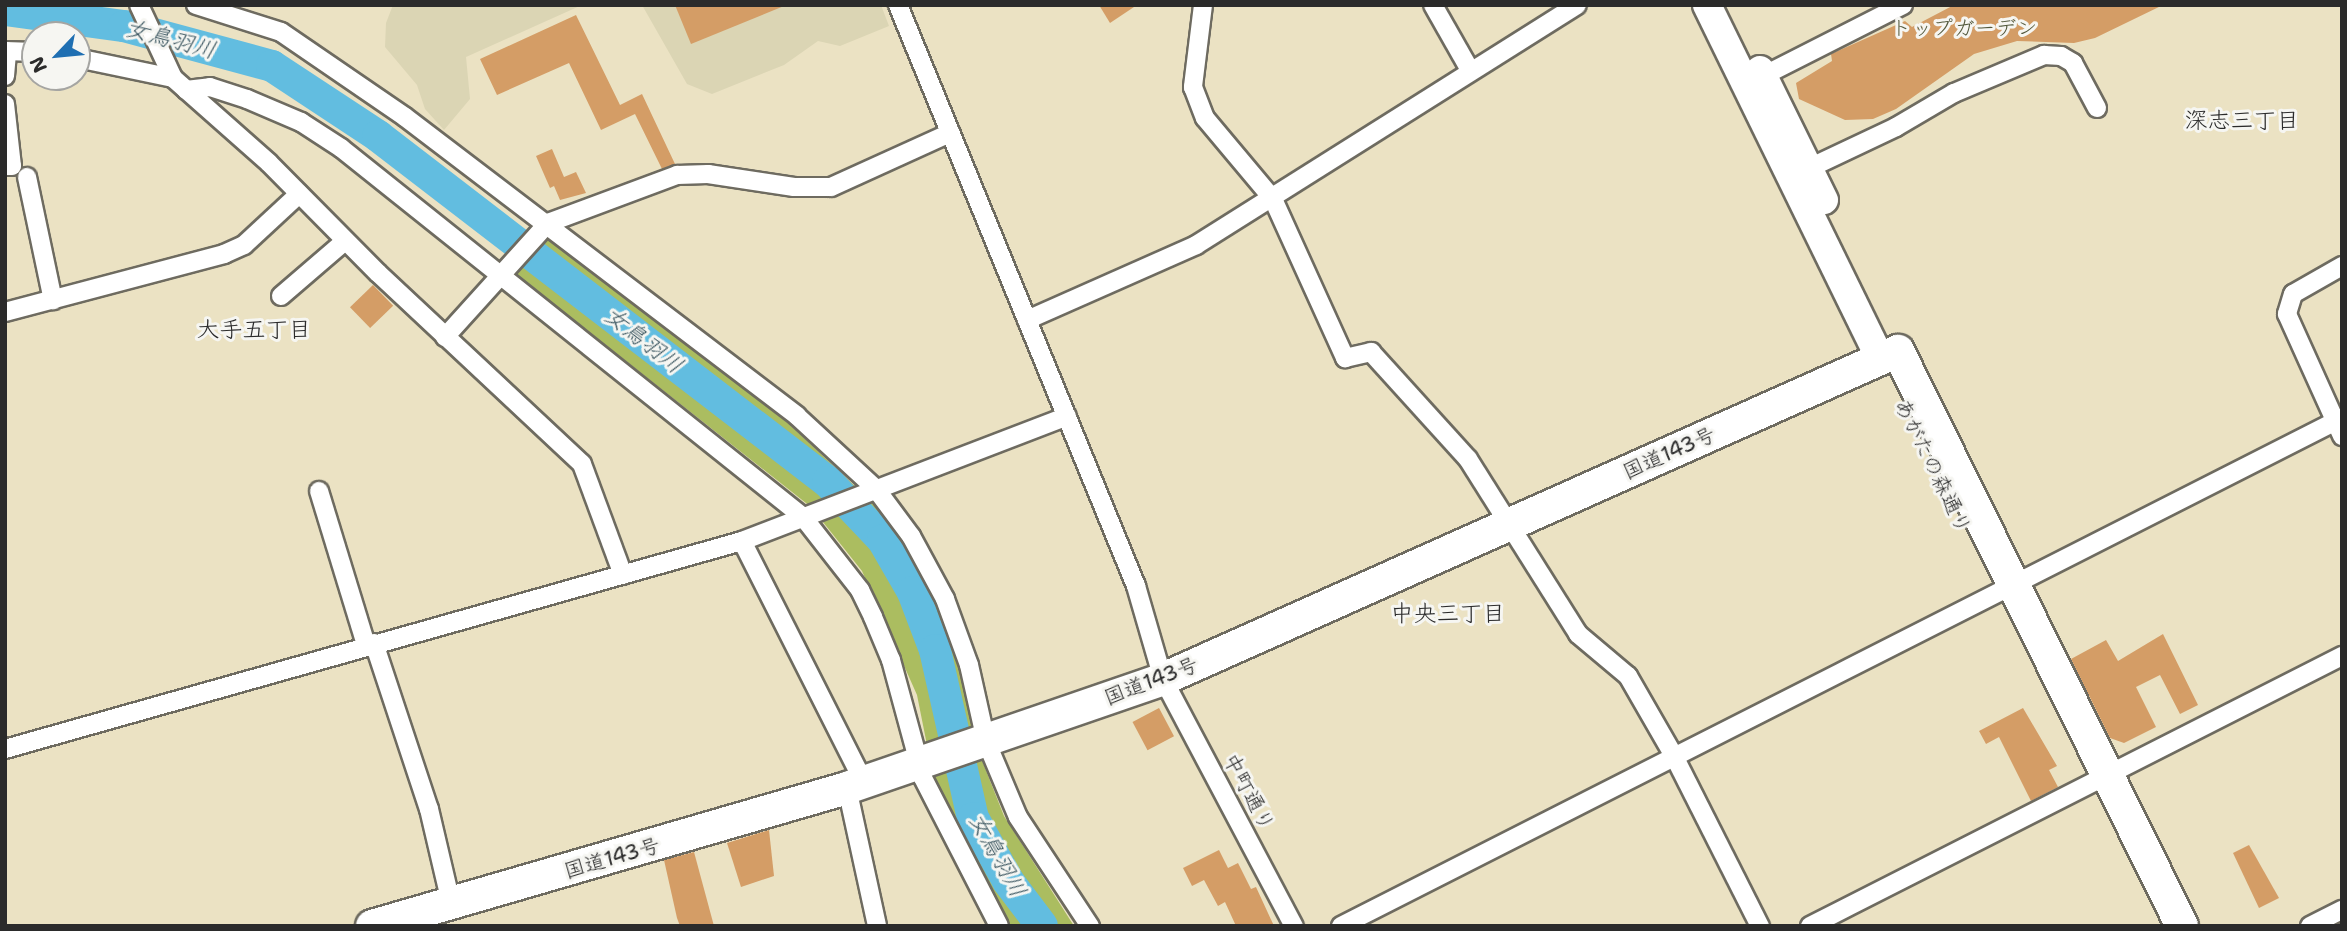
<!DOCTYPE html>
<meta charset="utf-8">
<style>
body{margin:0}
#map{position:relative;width:2347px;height:931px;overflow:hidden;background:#ebe2c3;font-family:"Shantell Sans","Klee One",sans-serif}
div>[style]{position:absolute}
.built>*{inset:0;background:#dbd5b4}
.green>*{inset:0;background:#abbd60}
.river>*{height:32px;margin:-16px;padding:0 16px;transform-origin:16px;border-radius:16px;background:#62bde0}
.building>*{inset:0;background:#d49d66;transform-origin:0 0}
.roads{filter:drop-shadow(2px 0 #6e6b60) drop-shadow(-2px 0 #6e6b60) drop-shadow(0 2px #6e6b60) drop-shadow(0 -2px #6e6b60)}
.street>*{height:18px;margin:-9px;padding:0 9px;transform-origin:9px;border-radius:9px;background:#fff}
.primary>*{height:28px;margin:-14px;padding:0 14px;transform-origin:14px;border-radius:14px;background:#fff}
.highway>*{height:32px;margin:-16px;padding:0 16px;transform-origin:16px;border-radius:16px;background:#fff}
span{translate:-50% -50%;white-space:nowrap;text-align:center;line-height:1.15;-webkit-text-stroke:6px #f6f6f2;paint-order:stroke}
.park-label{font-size:21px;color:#51573b}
.street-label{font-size:21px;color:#2b2b2b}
.water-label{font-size:23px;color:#3c5761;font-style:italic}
.neighbourhood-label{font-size:23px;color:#2b2b2b}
.frame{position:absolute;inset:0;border:7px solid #2b2b2b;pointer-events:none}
.north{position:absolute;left:21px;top:21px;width:70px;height:70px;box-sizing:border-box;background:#f6f6f2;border:2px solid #a5a5a2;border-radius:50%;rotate:244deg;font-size:19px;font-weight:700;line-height:28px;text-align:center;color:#2b2b2b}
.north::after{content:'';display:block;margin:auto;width:24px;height:32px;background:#1f6fb2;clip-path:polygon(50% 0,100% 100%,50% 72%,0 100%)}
</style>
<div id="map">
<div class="built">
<i style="clip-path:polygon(393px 5px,582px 5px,466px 57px,470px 99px,444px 130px,425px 109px,417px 85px,385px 47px,386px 23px)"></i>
<i style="clip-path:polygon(642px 5px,881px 5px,889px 26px,840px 46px,818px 41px,784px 65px,712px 94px,687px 84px)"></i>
</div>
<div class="green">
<i style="clip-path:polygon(544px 233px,789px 424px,873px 503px,910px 553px,935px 601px,960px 669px,983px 763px,1004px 816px,1074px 926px,1049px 926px,1014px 878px,980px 817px,973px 767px,941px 650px,918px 591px,887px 536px,798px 455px,532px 247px)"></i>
<i style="clip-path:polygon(525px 253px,848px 506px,887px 555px,912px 601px,929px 651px,946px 763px,975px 847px,1027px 926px,1006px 926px,935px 785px,917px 695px,862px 571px,811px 507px,513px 272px)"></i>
</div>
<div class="river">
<i style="left:5px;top:10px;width:120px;rotate:7.7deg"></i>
<i style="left:124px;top:26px;width:153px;rotate:15.1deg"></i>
<i style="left:272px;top:66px;width:127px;rotate:33.4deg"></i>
<i style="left:378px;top:136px;width:568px;rotate:37.56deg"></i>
<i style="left:828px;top:482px;width:80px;rotate:46.5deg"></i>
<i style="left:883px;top:540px;width:60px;rotate:60deg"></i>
<i style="left:913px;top:592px;width:62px;rotate:69.2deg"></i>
<i style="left:935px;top:650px;width:172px;rotate:77.3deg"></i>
<i style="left:973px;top:818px;width:72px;rotate:60.9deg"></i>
<i style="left:1008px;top:881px;width:56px;rotate:52.9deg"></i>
</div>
<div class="building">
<i style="clip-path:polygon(675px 5px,784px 5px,784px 6px,691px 44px)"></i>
<i style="clip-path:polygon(1099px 5px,1137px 5px,1110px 23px)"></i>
<i style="clip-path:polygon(1954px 5px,2163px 5px,2095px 38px,2074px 43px,2017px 41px,1974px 54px,1896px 109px,1873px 119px,1845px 120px,1799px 99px,1796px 83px,1832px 61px,1831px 54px,1905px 21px,1912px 27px)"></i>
<i style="clip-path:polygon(576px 15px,620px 105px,642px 94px,675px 164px,662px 169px,635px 114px,601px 130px,569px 63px,497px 95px,480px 59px)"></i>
<i style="clip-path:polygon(552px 149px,564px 177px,576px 172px,586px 193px,560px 200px,554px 186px,550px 188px,536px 156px)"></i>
<i style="left:373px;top:285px;width:29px;height:32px;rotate:46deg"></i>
<i style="clip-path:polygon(2163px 634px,2198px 705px,2180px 714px,2160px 675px,2136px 687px,2156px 727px,2124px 743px,2110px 738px,2071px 659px,2106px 640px,2118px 661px)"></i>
<i style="left:1159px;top:708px;width:32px;height:30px;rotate:62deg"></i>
<i style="clip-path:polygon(2023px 708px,2057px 766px,2049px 770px,2058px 787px,2031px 801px,1999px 737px,1986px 744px,1979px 731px)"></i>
<i style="clip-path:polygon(769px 830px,774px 876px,741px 887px,727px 843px)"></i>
<i style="clip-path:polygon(2249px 845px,2279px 898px,2259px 908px,2233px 853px)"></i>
<i style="clip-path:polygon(1219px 850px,1228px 868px,1238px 863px,1251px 889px,1256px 887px,1274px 926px,1236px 926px,1225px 902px,1218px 906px,1204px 880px,1192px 886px,1183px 868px)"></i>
<i style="clip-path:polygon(694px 852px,714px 926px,680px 926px,677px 918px,664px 860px)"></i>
</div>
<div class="roads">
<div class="street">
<i style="left:139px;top:5px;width:81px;rotate:65deg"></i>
<i style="left:173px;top:78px;width:128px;rotate:41.5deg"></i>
<i style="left:269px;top:163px;width:155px;rotate:45.3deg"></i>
<i style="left:378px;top:273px;width:279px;rotate:43.1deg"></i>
<i style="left:582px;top:464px;width:118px;rotate:69.7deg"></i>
<i style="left:196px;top:5px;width:89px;rotate:17.6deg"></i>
<i style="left:281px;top:32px;width:150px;rotate:34.4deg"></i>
<i style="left:405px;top:117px;width:493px;rotate:37.3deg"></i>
<i style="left:797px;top:416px;width:108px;rotate:42.7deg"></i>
<i style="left:876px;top:489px;width:59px;rotate:53.3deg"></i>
<i style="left:911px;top:536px;width:72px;rotate:61.6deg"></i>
<i style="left:945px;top:599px;width:70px;rotate:70deg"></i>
<i style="left:969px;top:665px;width:78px;rotate:77.4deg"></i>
<i style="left:986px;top:741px;width:82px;rotate:67.2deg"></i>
<i style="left:1018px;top:817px;width:131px;rotate:56.6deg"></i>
<i style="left:898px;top:5px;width:628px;rotate:67.72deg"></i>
<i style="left:1136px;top:586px;width:97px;rotate:73.8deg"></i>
<i style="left:1163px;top:679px;width:280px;rotate:62.1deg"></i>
<i style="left:1203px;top:5px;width:83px;rotate:97deg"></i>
<i style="left:1193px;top:87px;width:33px;rotate:69deg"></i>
<i style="left:1205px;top:118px;width:106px;rotate:50deg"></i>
<i style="left:1273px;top:199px;width:175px;rotate:65.6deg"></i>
<i style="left:1345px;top:358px;width:27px;rotate:-13deg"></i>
<i style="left:1371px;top:352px;width:144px;rotate:47.8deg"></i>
<i style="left:1468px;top:459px;width:207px;rotate:57.8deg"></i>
<i style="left:1578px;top:634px;width:65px;rotate:40deg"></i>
<i style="left:1628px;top:676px;width:92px;rotate:60.1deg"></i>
<i style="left:1674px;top:756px;width:191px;rotate:63.2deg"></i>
<i style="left:1433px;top:5px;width:75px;rotate:60.4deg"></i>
<i style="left:5px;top:51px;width:30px;rotate:2deg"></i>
<i style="left:77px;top:58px;width:98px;rotate:11.8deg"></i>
<i style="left:5px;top:76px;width:25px;rotate:-85deg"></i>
<i style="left:1755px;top:80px;width:166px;rotate:-26.9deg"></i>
<i style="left:186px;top:90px;width:24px;rotate:-7deg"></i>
<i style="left:210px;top:87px;width:39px;rotate:18deg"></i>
<i style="left:247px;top:99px;width:59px;rotate:23.1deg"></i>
<i style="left:301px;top:122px;width:48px;rotate:33deg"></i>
<i style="left:341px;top:148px;width:591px;rotate:38.61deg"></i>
<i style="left:803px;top:517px;width:93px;rotate:52deg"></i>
<i style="left:860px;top:590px;width:30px;rotate:64deg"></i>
<i style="left:873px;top:617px;width:47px;rotate:67.3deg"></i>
<i style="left:891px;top:660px;width:122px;rotate:74.8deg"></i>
<i style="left:923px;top:778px;width:166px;rotate:62.8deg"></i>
<i style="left:5px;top:104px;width:62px;rotate:83.6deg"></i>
<i style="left:12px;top:166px;width:7px;rotate:180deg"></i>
<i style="left:1801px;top:172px;width:105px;rotate:-25.3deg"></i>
<i style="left:1896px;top:127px;width:67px;rotate:-30.4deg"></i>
<i style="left:1954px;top:93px;width:98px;rotate:-22.9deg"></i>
<i style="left:2044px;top:55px;width:17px;rotate:3deg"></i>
<i style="left:2061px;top:56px;width:14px;rotate:30deg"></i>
<i style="left:2073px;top:63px;width:51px;rotate:61.9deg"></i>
<i style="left:27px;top:177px;width:126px;rotate:78.1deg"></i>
<i style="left:2342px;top:266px;width:56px;rotate:150.3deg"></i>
<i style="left:2293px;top:294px;width:21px;rotate:107deg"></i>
<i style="left:2287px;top:314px;width:134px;rotate:65.7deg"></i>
<i style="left:281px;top:296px;width:84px;rotate:-40.7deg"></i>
<i style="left:5px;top:312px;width:227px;rotate:-14.8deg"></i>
<i style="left:224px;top:254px;width:22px;rotate:-24deg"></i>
<i style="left:244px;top:245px;width:75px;rotate:-42.8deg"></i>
<i style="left:1027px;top:320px;width:185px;rotate:-23.9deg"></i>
<i style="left:1196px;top:245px;width:450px;rotate:-32.2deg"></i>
<i style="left:445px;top:337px;width:154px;rotate:-47.9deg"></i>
<i style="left:548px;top:223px;width:138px;rotate:-20.4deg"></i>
<i style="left:677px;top:175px;width:31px;rotate:-2deg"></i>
<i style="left:708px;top:174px;width:87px;rotate:8.6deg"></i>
<i style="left:794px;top:187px;width:37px"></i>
<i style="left:831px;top:187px;width:131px;rotate:-24.4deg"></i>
<i style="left:319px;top:491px;width:161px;rotate:73deg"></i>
<i style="left:742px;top:541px;width:271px;rotate:63.2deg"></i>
<i style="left:374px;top:643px;width:175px;rotate:71.7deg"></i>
<i style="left:429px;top:809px;width:97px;rotate:76.8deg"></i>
<i style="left:5px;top:749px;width:766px;rotate:-15.76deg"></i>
<i style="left:742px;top:541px;width:348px;rotate:-21deg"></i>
<i style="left:847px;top:788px;width:141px;rotate:77.7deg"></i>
<i style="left:1341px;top:926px;width:1123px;rotate:-26.91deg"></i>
<i style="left:1810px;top:926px;width:597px;rotate:-26.91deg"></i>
<i style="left:2310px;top:926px;width:36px;rotate:-27deg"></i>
</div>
<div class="primary">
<i style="left:1707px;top:5px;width:395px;rotate:63.9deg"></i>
<i style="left:1760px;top:70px;width:145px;rotate:63.8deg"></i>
</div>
<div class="highway">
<i style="left:372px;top:926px;width:495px;rotate:-16.2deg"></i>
<i style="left:847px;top:788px;width:334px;rotate:-19deg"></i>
<i style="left:1163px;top:679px;width:805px;rotate:-24.05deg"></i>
<i style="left:1898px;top:351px;width:641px;rotate:63.71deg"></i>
</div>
</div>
<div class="park-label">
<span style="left:1964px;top:28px">トップガーデン</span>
</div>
<div class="street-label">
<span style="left:1669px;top:453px;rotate:-24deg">国道143号</span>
<span style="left:1933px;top:466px;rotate:64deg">あがたの森通り</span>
<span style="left:1151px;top:681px;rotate:-21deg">国道143号</span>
<span style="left:1249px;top:792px;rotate:62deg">中町通り</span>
<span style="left:612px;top:858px;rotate:-16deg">国道143号</span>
</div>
<div class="water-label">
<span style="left:171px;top:39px;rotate:15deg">女鳥羽川</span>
<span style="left:644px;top:340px;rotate:38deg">女鳥羽川</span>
<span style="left:998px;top:855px;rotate:61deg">女鳥羽川</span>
</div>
<div class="neighbourhood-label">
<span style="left:2242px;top:120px">深志三丁目</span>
<span style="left:254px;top:329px">大手五丁目</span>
<span style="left:1448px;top:613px">中央三丁目</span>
</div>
<div class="frame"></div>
<div class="north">N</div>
</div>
